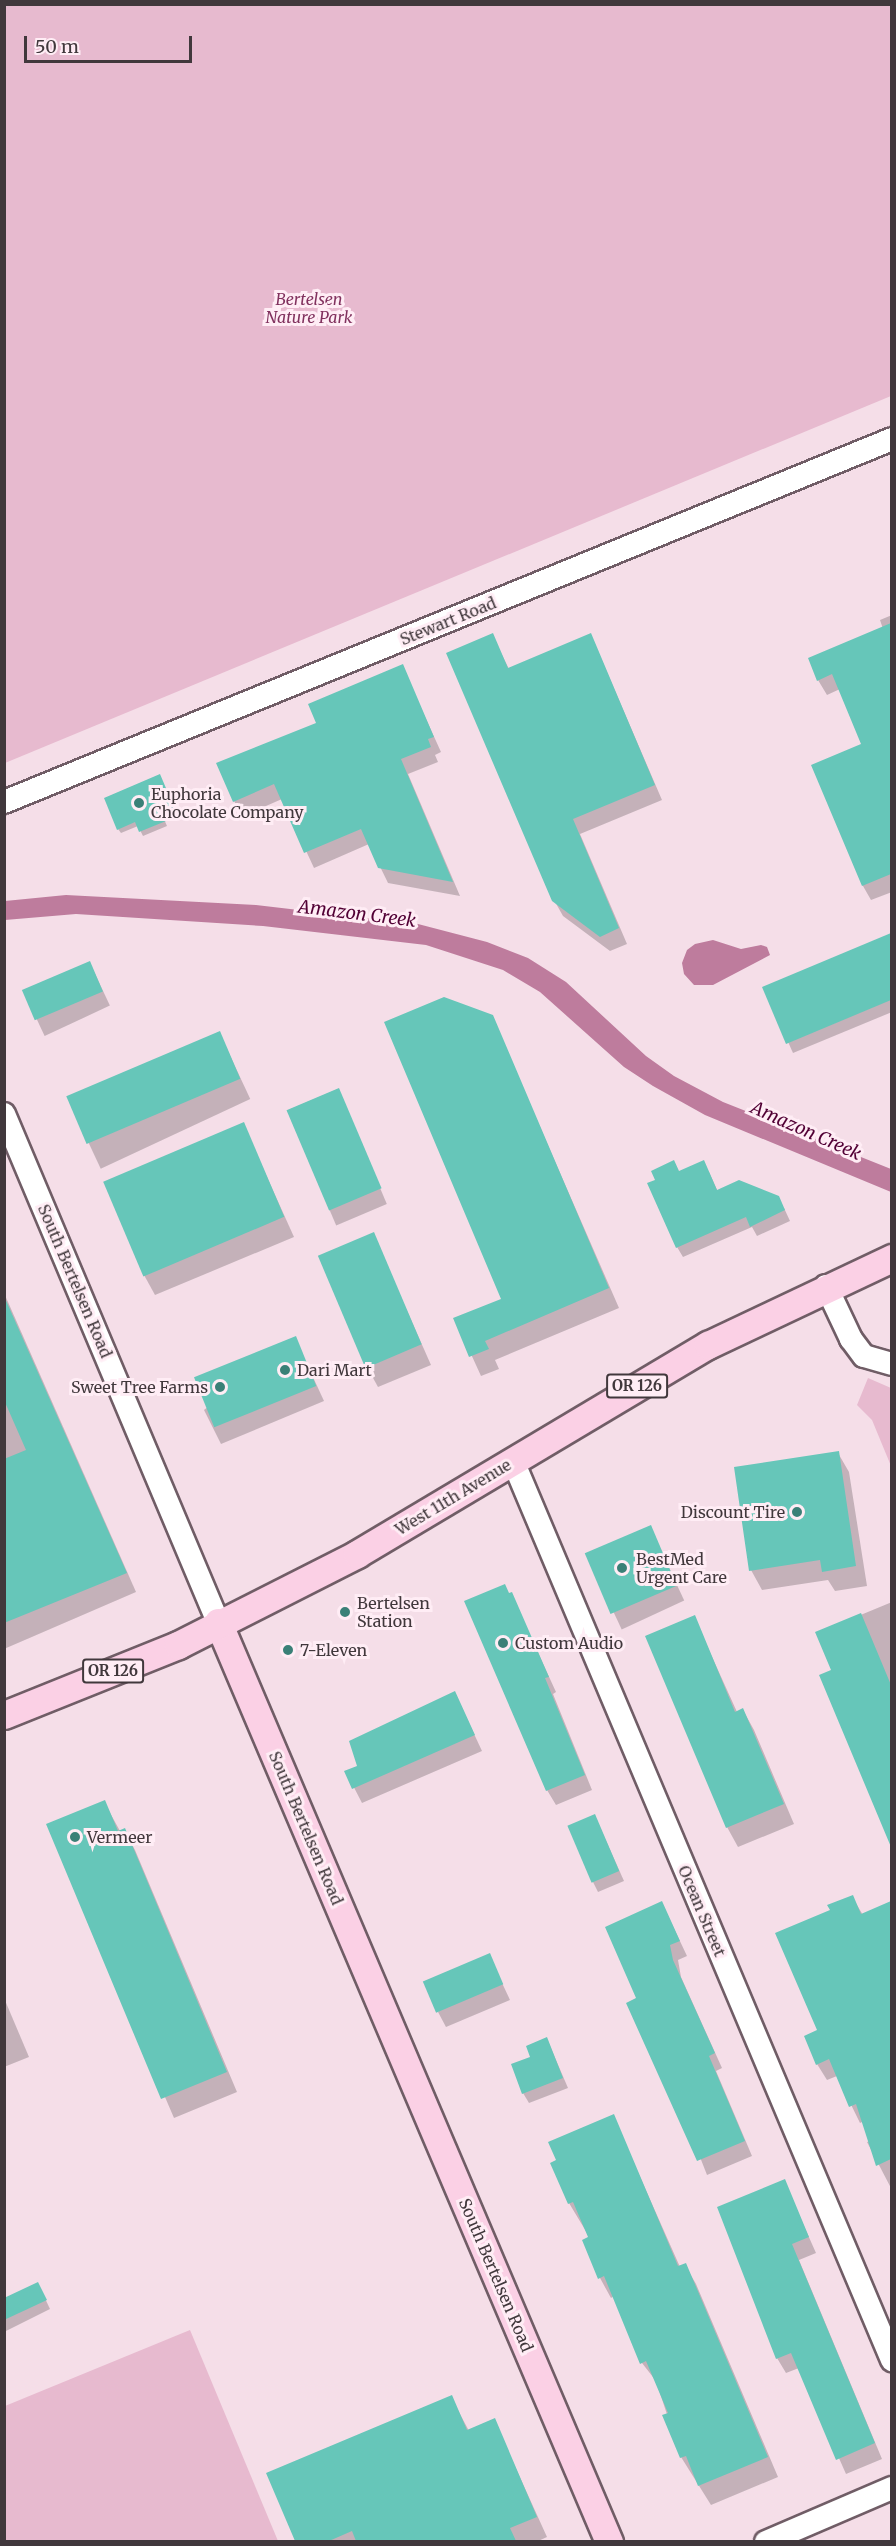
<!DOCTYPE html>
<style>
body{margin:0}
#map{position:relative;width:896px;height:2546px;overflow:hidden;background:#f5dee8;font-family:Merriweather,serif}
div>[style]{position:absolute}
.green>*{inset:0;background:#e7bacf}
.water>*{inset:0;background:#be7c9d}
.shadow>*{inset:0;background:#0003;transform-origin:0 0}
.building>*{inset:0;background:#66c6b9;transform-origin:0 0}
.roads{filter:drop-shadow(2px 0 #705d66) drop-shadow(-2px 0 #705d66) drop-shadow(0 2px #705d66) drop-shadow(0 -2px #705d66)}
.minor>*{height:22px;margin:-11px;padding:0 11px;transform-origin:11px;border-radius:11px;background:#fff}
.major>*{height:27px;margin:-13.5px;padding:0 13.5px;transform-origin:13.5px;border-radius:13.5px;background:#fbd0e5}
.dots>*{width:16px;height:16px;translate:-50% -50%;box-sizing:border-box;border:3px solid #ffedf5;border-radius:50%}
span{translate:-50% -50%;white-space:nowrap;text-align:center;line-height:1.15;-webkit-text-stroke:6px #ffedf5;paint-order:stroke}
.shield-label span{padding:2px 4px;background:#ffedf5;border:2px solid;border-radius:4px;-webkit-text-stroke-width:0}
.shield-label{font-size:15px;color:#41383c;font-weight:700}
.park-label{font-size:16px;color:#81315e;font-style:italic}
.street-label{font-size:16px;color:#41383c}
.poi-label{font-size:16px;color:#41383c}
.left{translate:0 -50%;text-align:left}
.right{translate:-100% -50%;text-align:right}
.water-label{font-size:18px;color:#520035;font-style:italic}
.frame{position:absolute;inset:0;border:6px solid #41383c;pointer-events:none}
.scale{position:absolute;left:24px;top:36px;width:168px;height:27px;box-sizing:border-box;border:3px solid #41383c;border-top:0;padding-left:8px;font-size:18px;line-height:21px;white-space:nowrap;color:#41383c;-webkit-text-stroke:4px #ffedf5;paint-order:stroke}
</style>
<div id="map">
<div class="green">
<i style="clip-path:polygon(5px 4px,891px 5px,891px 396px,5px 763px)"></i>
<i style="clip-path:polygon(868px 1378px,891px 1388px,891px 1466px,872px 1420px,857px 1405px)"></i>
<i style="clip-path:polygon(190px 2330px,278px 2541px,5px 2541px,5px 2406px)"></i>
</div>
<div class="water">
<i style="clip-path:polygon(66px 895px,256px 905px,418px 924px,487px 942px,528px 958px,566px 982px,646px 1056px,674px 1076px,723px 1102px,891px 1169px,891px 1192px,705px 1115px,653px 1086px,624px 1067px,540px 992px,503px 970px,426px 945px,263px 926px,76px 914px,5px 920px,5px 901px)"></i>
<i style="clip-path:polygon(713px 940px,741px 949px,761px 945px,767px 947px,770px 955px,713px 985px,694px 985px,684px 974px,682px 963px,687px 950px,695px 944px)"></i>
</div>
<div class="shadow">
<i style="clip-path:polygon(892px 615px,892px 892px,871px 900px,863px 886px,863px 745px,840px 689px,827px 695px,818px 680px,883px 629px,880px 620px)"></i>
<i style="clip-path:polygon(492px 635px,509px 669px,591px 635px,662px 800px,580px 834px,627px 944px,610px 951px,563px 916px,554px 900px)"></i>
<i style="clip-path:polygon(402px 666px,441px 752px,435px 755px,438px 762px,408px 774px,460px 896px,388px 883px,369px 844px,314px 868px,282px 799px,243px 816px,234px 801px,318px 724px)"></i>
<i style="clip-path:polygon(162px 781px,175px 812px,163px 817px,167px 826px,143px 836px,138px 826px,121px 833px,118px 829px)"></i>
<i style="clip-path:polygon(892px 934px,892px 1012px,793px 1053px,764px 988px)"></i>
<i style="left:90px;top:963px;width:47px;height:72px;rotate:65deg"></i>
<i style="clip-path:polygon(492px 1017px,619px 1308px,495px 1360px,499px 1369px,481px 1376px,455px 1319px,503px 1300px)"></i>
<i style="left:219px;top:1032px;width:74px;height:165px;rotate:65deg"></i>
<i style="left:338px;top:1089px;width:125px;height:55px;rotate:67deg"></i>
<i style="clip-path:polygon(243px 1124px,294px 1237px,155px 1295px,144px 1275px)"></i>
<i style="clip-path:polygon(679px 1172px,709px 1172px,718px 1192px,784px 1208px,790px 1221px,757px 1236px,752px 1227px,683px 1257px,677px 1247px)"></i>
<i style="clip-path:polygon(373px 1234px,431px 1365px,378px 1387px,367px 1367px)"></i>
<i style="clip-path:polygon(4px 1293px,136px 1592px,4px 1649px)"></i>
<i style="clip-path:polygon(295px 1338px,324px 1401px,221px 1444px,204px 1410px)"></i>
<i style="clip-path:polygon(838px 1453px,849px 1472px,867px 1586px,835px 1591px,828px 1580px,762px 1590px,751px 1570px)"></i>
<i style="left:650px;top:1527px;width:81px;height:69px;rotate:65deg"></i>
<i style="clip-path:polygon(511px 1594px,556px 1692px,553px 1694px,592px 1790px,556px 1805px,547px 1790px)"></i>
<i style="clip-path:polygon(892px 1602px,892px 1842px,821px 1676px,833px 1670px,817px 1633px)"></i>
<i style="clip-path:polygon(694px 1617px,737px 1712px,743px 1710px,754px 1730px,794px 1824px,738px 1847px,727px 1827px)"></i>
<i style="clip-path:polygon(455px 1693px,482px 1751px,362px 1803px,346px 1772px,359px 1766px)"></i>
<i style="clip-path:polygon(104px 1802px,120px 1831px,124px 1830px,135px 1850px,237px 2092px,174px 2118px,48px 1825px)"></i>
<i style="clip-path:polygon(595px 1816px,624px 1881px,598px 1892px,593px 1882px)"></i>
<i style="clip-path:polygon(852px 1897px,863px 1915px,892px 1903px,892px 2190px,867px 2142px,872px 2140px,864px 2121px,860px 2123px,837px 2076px,827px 2080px,817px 2064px,831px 1911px)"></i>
<i style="clip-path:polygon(662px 1903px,687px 1956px,678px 1960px,681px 1977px,722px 2068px,716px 2071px,752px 2156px,707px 2175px,638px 1999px)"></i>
<i style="clip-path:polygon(489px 1955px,510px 2000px,446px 2027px,438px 2012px)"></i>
<i style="clip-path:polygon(4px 1998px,29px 2057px,4px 2067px)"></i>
<i style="clip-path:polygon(547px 2039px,568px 2088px,529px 2103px,523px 2093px,532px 2058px)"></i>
<i style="clip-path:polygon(613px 2116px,680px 2267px,685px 2265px,696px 2284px,778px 2477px,711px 2505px,681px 2457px,656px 2381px,642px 2363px,614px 2296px,611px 2298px,600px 2278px,590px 2238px,569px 2203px)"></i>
<i style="clip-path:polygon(784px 2181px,816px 2253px,799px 2260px,882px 2459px,846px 2474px,799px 2368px,786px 2373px,777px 2358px)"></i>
<i style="clip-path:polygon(42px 2292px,50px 2309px,4px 2332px,4px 2298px)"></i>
<i style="clip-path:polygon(451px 2397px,469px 2431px,494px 2420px,547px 2537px,536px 2542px,297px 2542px,268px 2474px)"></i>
</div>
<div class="building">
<i style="clip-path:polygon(891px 623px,891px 874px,862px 886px,811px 765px,861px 744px,832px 674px,817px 681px,808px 658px)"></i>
<i style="clip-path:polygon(493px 633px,508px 668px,591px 633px,655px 785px,573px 819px,619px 928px,600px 937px,552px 901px,446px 653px)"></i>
<i style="clip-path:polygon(403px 664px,434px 737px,428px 739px,431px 747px,401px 759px,453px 882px,378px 868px,361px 829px,304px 853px,274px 784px,233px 802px,216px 763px,316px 723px,308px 704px)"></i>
<i style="clip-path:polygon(160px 774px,174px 807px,162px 812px,166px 821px,139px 832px,135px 822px,117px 830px,104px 798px)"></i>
<i style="clip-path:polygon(891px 933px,891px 1000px,786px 1044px,762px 987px)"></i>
<i style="left:90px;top:961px;width:33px;height:74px;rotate:67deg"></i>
<i style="clip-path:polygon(444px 997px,493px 1015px,609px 1288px,485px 1341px,489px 1349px,469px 1357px,453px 1318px,501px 1299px,384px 1022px)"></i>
<i style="left:220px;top:1031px;width:52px;height:167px;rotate:67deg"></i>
<i style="left:339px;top:1088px;width:109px;height:57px;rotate:67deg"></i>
<i style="left:244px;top:1122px;width:103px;height:153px;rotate:67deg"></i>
<i style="clip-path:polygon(674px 1160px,679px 1171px,704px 1160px,717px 1190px,739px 1180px,779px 1196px,785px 1210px,750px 1227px,746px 1217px,676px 1248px,647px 1183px,655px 1180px,651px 1171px)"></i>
<i style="left:374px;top:1232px;width:122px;height:61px;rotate:67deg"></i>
<i style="clip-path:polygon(4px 1296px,127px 1573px,4px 1623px,4px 1459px,26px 1450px,4px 1400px)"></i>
<i style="left:296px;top:1336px;width:54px;height:110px;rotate:68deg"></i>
<i style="clip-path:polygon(839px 1451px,856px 1566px,822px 1572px,820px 1560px,749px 1571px,734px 1467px)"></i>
<i style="left:651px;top:1525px;width:66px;height:72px;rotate:67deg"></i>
<i style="clip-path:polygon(505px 1584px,509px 1593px,512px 1592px,549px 1677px,545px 1678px,585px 1775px,546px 1791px,464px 1601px)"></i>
<i style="clip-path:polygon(861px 1613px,891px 1685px,891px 1847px,819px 1675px,831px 1670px,815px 1632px)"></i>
<i style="clip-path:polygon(695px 1615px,735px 1712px,743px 1708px,784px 1804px,726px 1828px,645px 1636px)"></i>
<i style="clip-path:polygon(455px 1691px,475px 1735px,352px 1789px,344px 1771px,357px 1766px,349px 1741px)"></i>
<i style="clip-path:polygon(105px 1800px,118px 1831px,125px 1828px,227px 2072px,161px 2099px,46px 1824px)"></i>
<i style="left:595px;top:1814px;width:62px;height:30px;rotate:67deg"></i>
<i style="clip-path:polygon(853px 1895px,861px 1914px,891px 1901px,891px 2159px,876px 2166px,856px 2104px,849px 2107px,829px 2059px,816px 2065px,804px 2036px,817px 2030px,775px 1933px,830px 1910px,827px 1905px)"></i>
<i style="clip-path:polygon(662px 1901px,680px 1941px,670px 1945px,673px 1960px,715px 2053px,709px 2056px,745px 2141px,697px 2161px,626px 2003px,636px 1998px,605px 1927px)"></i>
<i style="left:490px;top:1953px;width:34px;height:73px;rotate:67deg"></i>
<i style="clip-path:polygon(547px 2037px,563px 2078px,522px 2094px,511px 2064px,530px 2057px,526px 2046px)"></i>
<i style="clip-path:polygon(614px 2114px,678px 2266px,686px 2263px,768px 2457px,698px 2486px,686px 2456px,680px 2458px,662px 2415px,668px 2413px,646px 2361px,640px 2364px,604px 2276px,598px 2279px,582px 2240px,588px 2237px,573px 2202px,568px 2204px,550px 2163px,556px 2160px,548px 2142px)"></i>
<i style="clip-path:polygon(785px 2179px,809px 2237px,792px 2244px,875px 2443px,836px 2460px,791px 2353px,776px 2359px,717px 2207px)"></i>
<i style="clip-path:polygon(38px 2282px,47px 2300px,4px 2320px,4px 2298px)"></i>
<i style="clip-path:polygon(452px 2395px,467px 2430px,495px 2418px,537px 2517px,510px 2528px,516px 2541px,356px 2541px,352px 2531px,329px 2541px,295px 2541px,266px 2473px)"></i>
</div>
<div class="roads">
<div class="minor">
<i style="left:4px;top:802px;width:959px;rotate:-22.23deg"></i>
<i style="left:4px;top:1114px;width:551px;rotate:67.16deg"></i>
<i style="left:826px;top:1286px;width:59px;rotate:64.7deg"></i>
<i style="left:851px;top:1339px;width:21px;rotate:53deg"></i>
<i style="left:864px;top:1356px;width:29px;rotate:16deg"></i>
<i style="left:513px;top:1461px;width:976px;rotate:67.14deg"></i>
<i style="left:766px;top:2542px;width:137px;rotate:-23.2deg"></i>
</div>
<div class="major">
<i style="left:218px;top:1622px;width:1000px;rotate:66.97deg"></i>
<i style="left:4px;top:1715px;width:188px;rotate:-21.9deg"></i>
<i style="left:178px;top:1645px;width:201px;rotate:-26.9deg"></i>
<i style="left:357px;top:1554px;width:409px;rotate:-30.8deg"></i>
<i style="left:708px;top:1345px;width:204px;rotate:-25.3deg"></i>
</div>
</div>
<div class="dots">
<i style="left:139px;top:803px;background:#3a8077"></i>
<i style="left:285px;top:1370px;background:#3a8077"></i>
<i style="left:220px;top:1387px;background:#3a8077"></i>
<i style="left:797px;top:1512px;background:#3a8077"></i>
<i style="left:622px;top:1568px;background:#3a8077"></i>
<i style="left:345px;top:1612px;background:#3a8077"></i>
<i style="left:503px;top:1643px;background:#3a8077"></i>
<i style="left:288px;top:1650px;background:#3a8077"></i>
<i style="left:75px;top:1837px;background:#3a8077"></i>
</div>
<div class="shield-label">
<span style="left:637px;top:1386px">OR 126</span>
<span style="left:113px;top:1671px">OR 126</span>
</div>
<div class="park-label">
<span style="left:309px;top:308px">Bertelsen<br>Nature Park</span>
</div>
<div class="street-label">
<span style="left:448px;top:621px;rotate:-22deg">Stewart Road</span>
<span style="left:75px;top:1281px;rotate:67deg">South Bertelsen Road</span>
<span style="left:453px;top:1497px;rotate:-31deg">West 11th Avenue</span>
<span style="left:306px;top:1828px;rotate:67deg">South Bertelsen Road</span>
<span style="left:702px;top:1911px;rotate:67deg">Ocean Street</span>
<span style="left:496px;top:2275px;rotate:67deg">South Bertelsen Road</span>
</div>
<div class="poi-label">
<span class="left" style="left:151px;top:803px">Euphoria<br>Chocolate Company</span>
<span class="left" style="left:297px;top:1370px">Dari Mart</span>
<span class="right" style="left:208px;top:1387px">Sweet Tree Farms</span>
<span class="right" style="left:785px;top:1512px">Discount Tire</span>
<span class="left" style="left:636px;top:1568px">BestMed<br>Urgent Care</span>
<span class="left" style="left:357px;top:1612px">Bertelsen<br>Station</span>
<span class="left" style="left:515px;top:1643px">Custom Audio</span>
<span class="left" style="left:300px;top:1650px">7-Eleven</span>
<span class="left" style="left:87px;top:1837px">Vermeer</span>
</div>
<div class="water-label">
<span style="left:357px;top:914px;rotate:7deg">Amazon Creek</span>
<span style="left:806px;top:1131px;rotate:24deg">Amazon Creek</span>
</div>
<div class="frame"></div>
<div class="scale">50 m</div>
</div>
